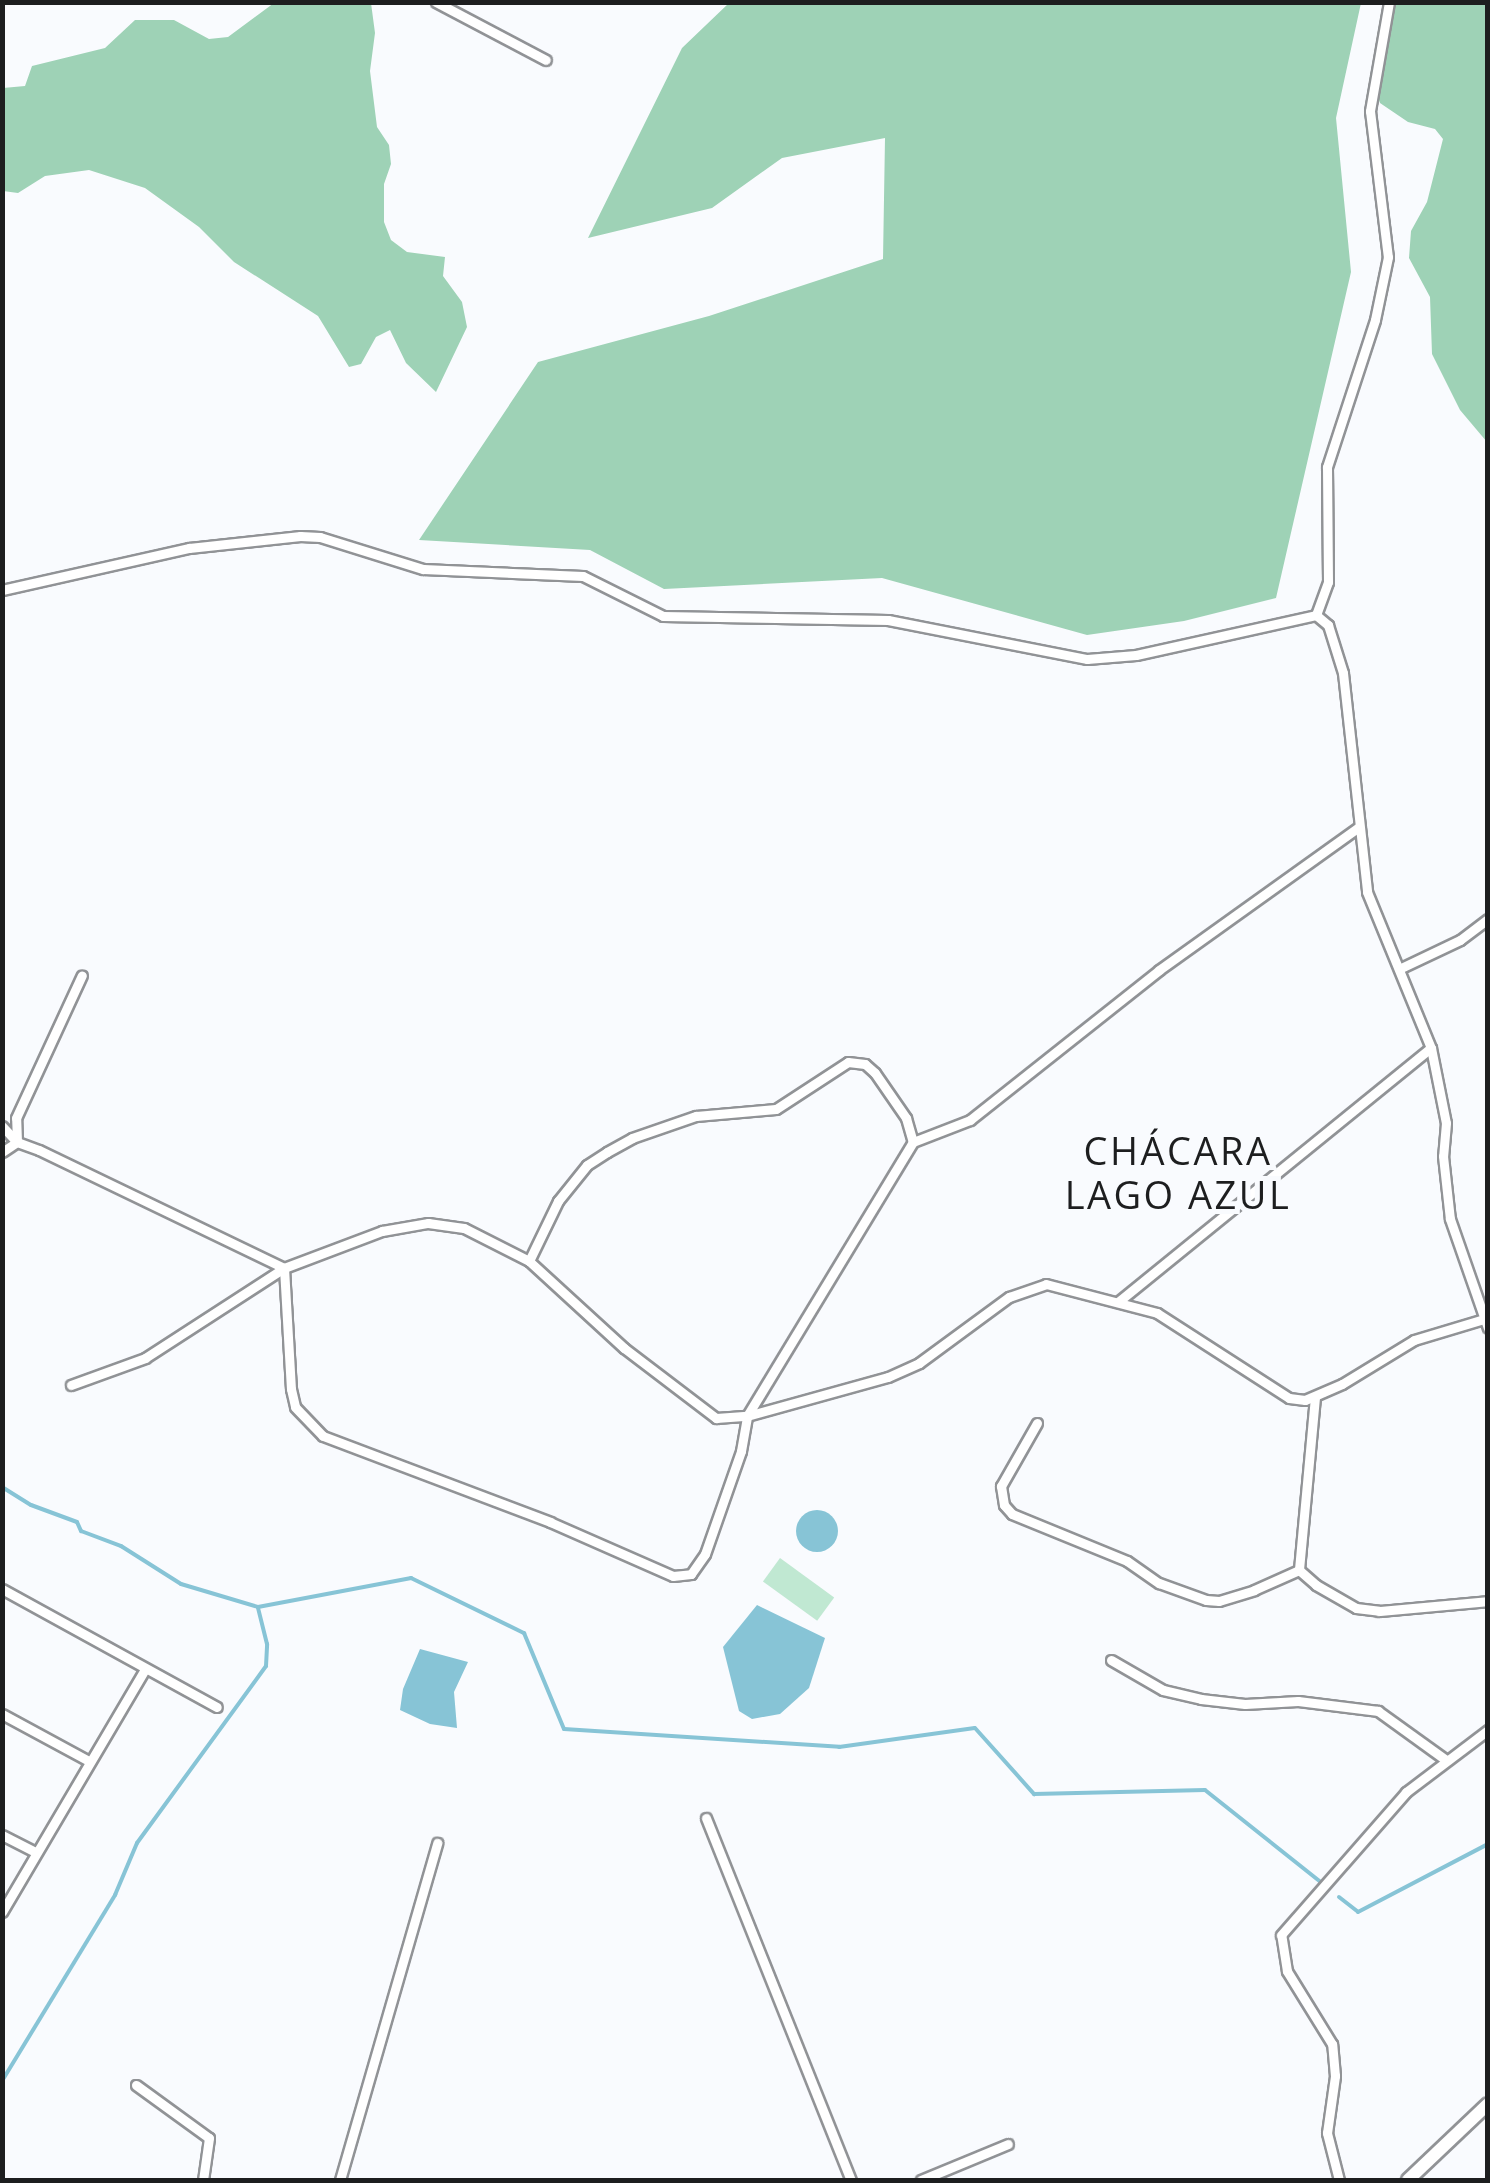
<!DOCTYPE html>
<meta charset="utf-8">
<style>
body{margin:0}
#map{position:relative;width:1490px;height:2183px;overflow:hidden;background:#f9fbfe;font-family:"Open Sans",sans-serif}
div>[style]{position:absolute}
.green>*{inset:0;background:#c0e8d2;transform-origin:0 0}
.forest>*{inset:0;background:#9ed2b6}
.water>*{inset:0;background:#87c4d6}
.round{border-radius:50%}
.stream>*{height:4px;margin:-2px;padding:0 2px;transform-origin:2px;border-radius:2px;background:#87c4d6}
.roads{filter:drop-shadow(2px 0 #919396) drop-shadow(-2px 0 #919396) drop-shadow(0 2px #919396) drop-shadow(0 -2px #919396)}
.street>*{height:9px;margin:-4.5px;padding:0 4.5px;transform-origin:4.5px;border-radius:4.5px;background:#fff}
.secondary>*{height:12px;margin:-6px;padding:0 6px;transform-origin:6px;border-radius:6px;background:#fff}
span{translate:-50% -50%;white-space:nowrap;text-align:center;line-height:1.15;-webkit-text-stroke:10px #f9fbfe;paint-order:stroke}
.neighbourhood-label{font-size:38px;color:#1d1e1f;letter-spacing:2.5px}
.frame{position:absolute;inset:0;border:5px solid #1d1e1f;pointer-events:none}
</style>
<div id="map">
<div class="green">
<i style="left:780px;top:1558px;width:67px;height:29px;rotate:36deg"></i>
</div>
<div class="forest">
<i style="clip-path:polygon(274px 3px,371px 3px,375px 33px,370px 71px,377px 127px,389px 145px,391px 164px,384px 184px,384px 222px,391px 240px,407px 252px,445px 257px,443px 276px,462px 302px,467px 327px,436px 392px,406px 363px,390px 330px,376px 337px,361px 364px,349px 367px,318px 316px,234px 262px,199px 227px,145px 188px,89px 170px,45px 176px,18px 193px,3px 191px,3px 88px,25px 86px,32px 66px,105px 48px,135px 20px,174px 20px,209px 39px,228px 37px)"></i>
<i style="clip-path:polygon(729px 3px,1361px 3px,1336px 118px,1351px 272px,1276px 598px,1184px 621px,1087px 635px,882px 578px,664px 589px,590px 550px,419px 540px,538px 362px,709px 316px,883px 259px,885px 138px,782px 158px,712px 208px,588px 238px,682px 48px)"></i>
<i style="clip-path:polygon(1389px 3px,1487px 3px,1487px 442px,1460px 410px,1432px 354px,1430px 297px,1409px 258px,1411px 231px,1427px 202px,1443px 139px,1435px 129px,1408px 122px,1380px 103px,1375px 89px)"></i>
</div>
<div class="water">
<i class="round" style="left:796px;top:1510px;width:42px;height:42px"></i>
<i style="clip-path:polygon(757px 1605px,825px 1638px,809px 1688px,780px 1714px,752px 1719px,739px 1711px,723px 1647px)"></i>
<i style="clip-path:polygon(420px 1649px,468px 1662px,454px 1692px,457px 1728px,430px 1724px,400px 1710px,403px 1689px)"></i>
</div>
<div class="stream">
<i style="left:2px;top:1487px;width:34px;rotate:32deg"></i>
<i style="left:31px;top:1505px;width:49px;rotate:20.3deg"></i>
<i style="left:77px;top:1522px;width:10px;rotate:66deg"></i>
<i style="left:81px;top:1531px;width:43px;rotate:20.6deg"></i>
<i style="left:121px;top:1546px;width:71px;rotate:32.3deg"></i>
<i style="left:181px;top:1584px;width:80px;rotate:16.6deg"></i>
<i style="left:258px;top:1607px;width:156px;rotate:-10.7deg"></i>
<i style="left:411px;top:1578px;width:126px;rotate:26deg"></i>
<i style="left:524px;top:1633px;width:104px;rotate:67.4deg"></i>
<i style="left:564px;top:1729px;width:276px;rotate:3.7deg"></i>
<i style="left:839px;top:1747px;width:137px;rotate:-8deg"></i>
<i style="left:975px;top:1728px;width:89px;rotate:48.2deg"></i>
<i style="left:1034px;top:1794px;width:171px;rotate:-1.3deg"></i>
<i style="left:1205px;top:1790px;width:151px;rotate:38.5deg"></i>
<i style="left:1339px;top:1897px;width:24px;rotate:38deg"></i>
<i style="left:1358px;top:1912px;width:147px;rotate:-27.6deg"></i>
<i style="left:2px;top:2081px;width:218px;rotate:-58.7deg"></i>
<i style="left:115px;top:1895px;width:56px;rotate:-67.1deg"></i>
<i style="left:137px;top:1843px;width:219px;rotate:-53.9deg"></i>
<i style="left:266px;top:1666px;width:22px;rotate:-87deg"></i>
<i style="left:267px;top:1644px;width:38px;rotate:-104deg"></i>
</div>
<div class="roads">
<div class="street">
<i style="left:436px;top:2px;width:124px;rotate:27.8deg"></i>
<i style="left:1389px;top:2px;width:111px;rotate:99.9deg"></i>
<i style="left:1370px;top:111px;width:147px;rotate:83deg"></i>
<i style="left:1388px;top:257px;width:64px;rotate:101.7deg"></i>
<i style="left:1375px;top:320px;width:155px;rotate:108.1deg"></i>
<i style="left:1327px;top:467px;width:115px;rotate:89.5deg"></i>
<i style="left:1328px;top:582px;width:35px;rotate:110deg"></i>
<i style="left:1316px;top:615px;width:16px;rotate:40deg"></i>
<i style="left:1328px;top:625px;width:50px;rotate:72.6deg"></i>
<i style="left:1343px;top:673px;width:220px;rotate:83.7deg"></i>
<i style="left:1367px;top:892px;width:169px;rotate:67.7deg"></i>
<i style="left:1431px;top:1048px;width:76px;rotate:78.7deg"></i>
<i style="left:1446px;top:1123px;width:33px;rotate:95deg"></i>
<i style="left:1443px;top:1156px;width:63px;rotate:83.7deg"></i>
<i style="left:1450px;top:1219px;width:115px;rotate:70.8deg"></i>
<i style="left:2px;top:590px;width:192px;rotate:-12.7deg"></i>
<i style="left:189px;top:548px;width:112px;rotate:-6.2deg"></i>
<i style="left:300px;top:536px;width:20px;rotate:3deg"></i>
<i style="left:320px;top:537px;width:108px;rotate:17.3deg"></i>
<i style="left:423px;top:569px;width:160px;rotate:2.5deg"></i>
<i style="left:583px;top:576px;width:89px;rotate:26.6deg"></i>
<i style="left:663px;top:616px;width:225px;rotate:1deg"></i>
<i style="left:888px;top:620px;width:203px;rotate:11.1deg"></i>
<i style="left:1087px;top:659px;width:49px;rotate:-4.7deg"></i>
<i style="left:1136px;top:655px;width:184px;rotate:-12.5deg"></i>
<i style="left:1401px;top:968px;width:65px;rotate:-25.4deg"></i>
<i style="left:1460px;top:940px;width:35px;rotate:-37deg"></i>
<i style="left:2px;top:1126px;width:22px;rotate:47deg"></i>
<i style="left:17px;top:1142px;width:24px;rotate:-92deg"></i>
<i style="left:16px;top:1118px;width:157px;rotate:-65.2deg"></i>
<i style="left:2px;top:1152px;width:18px;rotate:-34deg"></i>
<i style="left:17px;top:1142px;width:23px;rotate:20deg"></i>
<i style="left:39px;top:1150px;width:272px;rotate:25.7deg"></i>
<i style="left:284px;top:1268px;width:105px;rotate:-20.7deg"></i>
<i style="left:382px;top:1231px;width:47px;rotate:-9.9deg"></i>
<i style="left:428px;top:1223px;width:36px;rotate:8deg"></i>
<i style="left:464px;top:1228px;width:73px;rotate:26.9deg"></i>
<i style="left:529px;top:1261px;width:129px;rotate:42.5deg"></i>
<i style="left:624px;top:1348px;width:116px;rotate:37.3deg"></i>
<i style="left:716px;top:1418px;width:31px;rotate:-4deg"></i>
<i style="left:747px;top:1416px;width:146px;rotate:-15.5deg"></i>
<i style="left:888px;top:1377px;width:34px;rotate:-24deg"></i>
<i style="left:919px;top:1363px;width:112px;rotate:-36.3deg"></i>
<i style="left:1009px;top:1297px;width:39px;rotate:-19deg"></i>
<i style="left:1046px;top:1284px;width:115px;rotate:14.6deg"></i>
<i style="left:1157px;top:1313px;width:157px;rotate:32.8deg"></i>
<i style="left:1289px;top:1398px;width:16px;rotate:7deg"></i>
<i style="left:1305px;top:1400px;width:40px;rotate:-23.4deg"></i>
<i style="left:1342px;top:1384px;width:84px;rotate:-31.4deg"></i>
<i style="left:1414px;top:1340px;width:73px;rotate:-16.7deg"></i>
<i style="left:529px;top:1261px;width:67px;rotate:-64.2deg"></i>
<i style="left:558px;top:1201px;width:46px;rotate:-51.1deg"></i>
<i style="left:587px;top:1165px;width:24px;rotate:-33deg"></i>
<i style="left:607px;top:1152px;width:29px;rotate:-29deg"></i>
<i style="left:632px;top:1138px;width:68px;rotate:-19deg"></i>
<i style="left:696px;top:1116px;width:80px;rotate:-5deg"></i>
<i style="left:776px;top:1109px;width:86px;rotate:-33.1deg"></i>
<i style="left:848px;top:1062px;width:17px;rotate:7deg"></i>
<i style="left:865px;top:1064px;width:13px;rotate:42deg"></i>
<i style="left:875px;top:1073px;width:55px;rotate:55.4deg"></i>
<i style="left:906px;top:1118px;width:25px;rotate:74deg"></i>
<i style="left:1118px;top:1302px;width:403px;rotate:-39.1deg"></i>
<i style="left:71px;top:1385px;width:79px;rotate:-20deg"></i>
<i style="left:145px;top:1358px;width:166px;rotate:-32.9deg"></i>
<i style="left:284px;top:1268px;width:121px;rotate:86.7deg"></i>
<i style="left:291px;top:1389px;width:18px;rotate:77deg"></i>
<i style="left:295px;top:1407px;width:40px;rotate:46deg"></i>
<i style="left:323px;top:1436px;width:243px;rotate:20.7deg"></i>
<i style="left:550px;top:1522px;width:134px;rotate:23.7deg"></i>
<i style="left:673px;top:1576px;width:18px;rotate:-6deg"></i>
<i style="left:691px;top:1574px;width:24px;rotate:-55deg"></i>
<i style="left:705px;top:1554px;width:109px;rotate:-70.7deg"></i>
<i style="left:741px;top:1451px;width:36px;rotate:-80deg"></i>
<i style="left:747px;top:1416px;width:320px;rotate:-58.8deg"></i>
<i style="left:913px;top:1142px;width:61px;rotate:-21.1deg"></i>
<i style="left:970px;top:1120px;width:241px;rotate:-38.4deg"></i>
<i style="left:1159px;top:970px;width:244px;rotate:-35.6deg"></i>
<i style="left:1315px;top:1397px;width:174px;rotate:95.3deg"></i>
<i style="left:1299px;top:1570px;width:23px;rotate:41deg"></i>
<i style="left:1316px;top:1585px;width:46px;rotate:29.9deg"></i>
<i style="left:1356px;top:1608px;width:23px;rotate:7deg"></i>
<i style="left:1379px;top:1611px;width:109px;rotate:-5.2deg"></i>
<i style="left:1037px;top:1423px;width:73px;rotate:119.7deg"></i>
<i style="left:1001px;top:1486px;width:19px;rotate:81deg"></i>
<i style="left:1004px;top:1505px;width:12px;rotate:48deg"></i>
<i style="left:1012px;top:1514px;width:124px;rotate:22.2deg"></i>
<i style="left:1127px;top:1561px;width:39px;rotate:35deg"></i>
<i style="left:1159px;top:1583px;width:50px;rotate:19.9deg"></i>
<i style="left:1206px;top:1600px;width:13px;rotate:4deg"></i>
<i style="left:1219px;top:1601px;width:37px;rotate:-17deg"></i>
<i style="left:1254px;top:1590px;width:49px;rotate:-24deg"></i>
<i style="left:2px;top:1589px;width:245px;rotate:28.8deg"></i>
<i style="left:1111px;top:1660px;width:60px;rotate:30deg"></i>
<i style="left:1163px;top:1690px;width:39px;rotate:13deg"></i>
<i style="left:1201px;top:1699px;width:44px;rotate:6.5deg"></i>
<i style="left:1245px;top:1704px;width:53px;rotate:-3.2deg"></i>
<i style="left:1298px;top:1701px;width:81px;rotate:7.1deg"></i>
<i style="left:1378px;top:1711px;width:84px;rotate:35.8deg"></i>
<i style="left:2px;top:1714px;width:99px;rotate:28.4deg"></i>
<i style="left:706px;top:1818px;width:390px;rotate:68.2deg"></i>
<i style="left:2px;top:1835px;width:38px;rotate:27deg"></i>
<i style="left:2px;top:1912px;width:282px;rotate:-59.5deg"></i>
<i style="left:136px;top:2085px;width:90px;rotate:36deg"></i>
<i style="left:209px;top:2138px;width:42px;rotate:98.1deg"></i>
<i style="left:340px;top:2180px;width:351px;rotate:-73.9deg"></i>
<i style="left:921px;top:2180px;width:94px;rotate:-22.5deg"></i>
<i style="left:1339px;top:2180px;width:49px;rotate:-104.3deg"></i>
<i style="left:1327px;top:2133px;width:58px;rotate:-82deg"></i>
<i style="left:1335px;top:2076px;width:32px;rotate:-95deg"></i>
<i style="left:1332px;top:2044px;width:86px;rotate:-121.7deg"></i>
<i style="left:1287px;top:1971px;width:36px;rotate:-99deg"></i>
<i style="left:1281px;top:1935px;width:190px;rotate:-48.8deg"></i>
<i style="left:1406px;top:1792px;width:103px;rotate:-37.1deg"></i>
</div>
<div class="secondary">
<i style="left:1408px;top:2180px;width:110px;rotate:-43.5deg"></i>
</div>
</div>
<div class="neighbourhood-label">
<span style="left:1178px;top:1173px">CHÁCARA<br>LAGO AZUL</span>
</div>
<div class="frame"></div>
</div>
